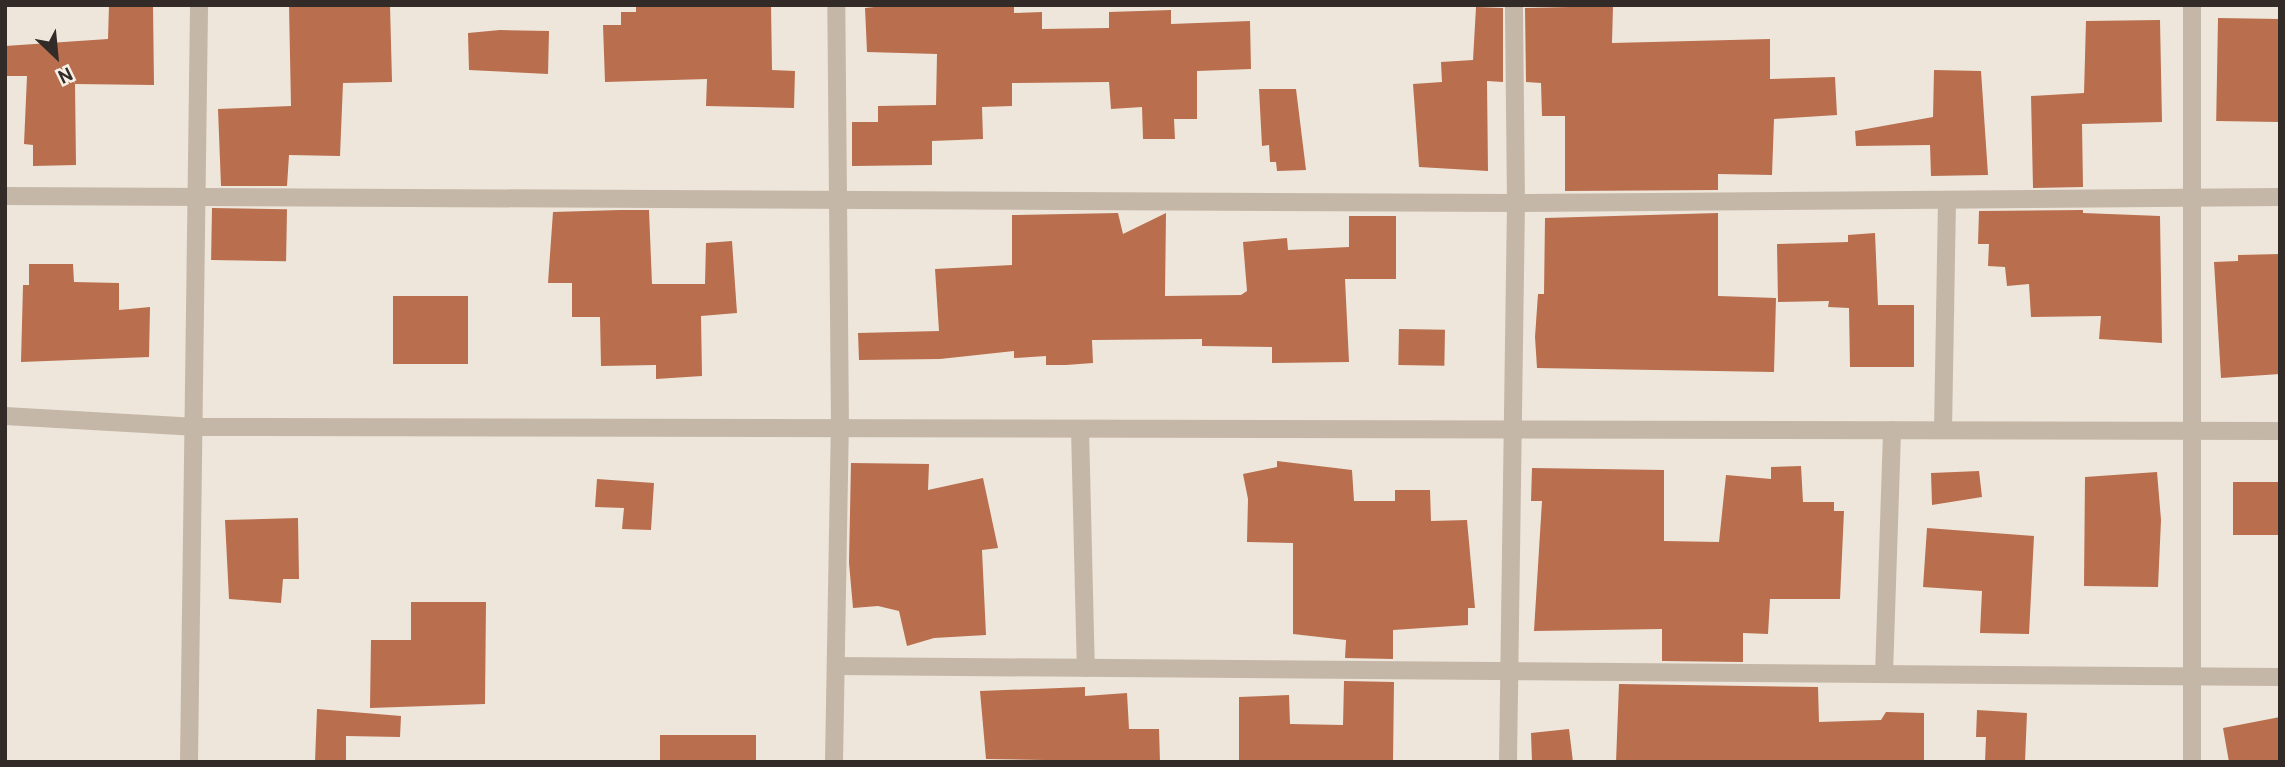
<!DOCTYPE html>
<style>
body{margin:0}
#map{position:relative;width:2285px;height:767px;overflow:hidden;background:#eee6da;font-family:Cabin,sans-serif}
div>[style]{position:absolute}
.building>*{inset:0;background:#b96e4e;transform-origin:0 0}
.minor>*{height:18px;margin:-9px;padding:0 9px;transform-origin:9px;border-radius:9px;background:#c5b7a8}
span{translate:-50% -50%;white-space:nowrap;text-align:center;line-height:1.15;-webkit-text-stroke:7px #f7f0e6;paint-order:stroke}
.frame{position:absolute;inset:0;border:7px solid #322b27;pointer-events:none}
.north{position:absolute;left:21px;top:21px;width:70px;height:70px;-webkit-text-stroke:5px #f7f0e6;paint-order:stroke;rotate:154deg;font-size:19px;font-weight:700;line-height:28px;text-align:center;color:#322b27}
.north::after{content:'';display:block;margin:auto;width:24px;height:32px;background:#322b27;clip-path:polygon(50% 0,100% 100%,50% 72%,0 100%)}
</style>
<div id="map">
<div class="building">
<i style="clip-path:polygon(109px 5px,153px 5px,154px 85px,75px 84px,76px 165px,33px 166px,33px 145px,24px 144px,27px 76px,5px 76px,5px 46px,108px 39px)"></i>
<i style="clip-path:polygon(289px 5px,390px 5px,392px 82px,343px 83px,340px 156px,289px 155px,287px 186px,221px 186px,218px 109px,291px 106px)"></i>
<i style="clip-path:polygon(771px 5px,772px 70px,795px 71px,794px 108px,706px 106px,707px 79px,605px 82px,603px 25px,621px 25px,621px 12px,636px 12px,636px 7px)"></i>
<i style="clip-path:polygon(894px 5px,1014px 5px,1014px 13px,1042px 12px,1042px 29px,1109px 28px,1109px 12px,1171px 10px,1171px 24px,1250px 21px,1251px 69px,1197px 71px,1197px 119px,1174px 119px,1175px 139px,1143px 139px,1142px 107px,1111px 109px,1109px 82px,1012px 83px,1012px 106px,982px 107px,983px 139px,932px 141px,932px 165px,852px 166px,852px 122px,878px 122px,878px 106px,936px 105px,937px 54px,867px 52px,865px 8px)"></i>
<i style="clip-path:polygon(1613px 6px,1612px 43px,1770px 39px,1770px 79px,1835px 77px,1837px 115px,1774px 119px,1772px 175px,1718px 174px,1718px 190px,1565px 191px,1565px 116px,1542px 116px,1541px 83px,1526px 82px,1525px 8px)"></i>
<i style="clip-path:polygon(1476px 7px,1503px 8px,1503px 82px,1487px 81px,1488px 171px,1419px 167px,1413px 84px,1442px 82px,1441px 62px,1473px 60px)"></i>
<i style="left:2218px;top:18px;width:62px;height:103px;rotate:1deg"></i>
<i style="clip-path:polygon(2160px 20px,2162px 122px,2082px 124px,2083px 187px,2033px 188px,2031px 96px,2084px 93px,2086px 21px)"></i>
<i style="clip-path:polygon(500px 30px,549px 31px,548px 74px,469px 70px,468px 33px)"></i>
<i style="clip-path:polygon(1934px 70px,1981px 71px,1988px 175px,1931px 176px,1930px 145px,1856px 146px,1855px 131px,1933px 117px)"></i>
<i style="clip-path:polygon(1259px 89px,1296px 89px,1306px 170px,1277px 171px,1276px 162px,1270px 162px,1269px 145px,1262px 146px)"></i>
<i style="left:212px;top:208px;width:75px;height:52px;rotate:1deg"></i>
<i style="clip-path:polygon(620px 210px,649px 210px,652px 284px,705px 284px,706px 243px,732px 241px,737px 313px,701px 316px,702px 376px,656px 379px,656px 365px,601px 366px,600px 317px,572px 317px,572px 283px,548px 283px,553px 212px)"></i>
<i style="clip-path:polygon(2083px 210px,2083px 213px,2160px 216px,2162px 343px,2099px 339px,2101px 316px,2031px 317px,2029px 284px,2007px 286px,2005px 267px,1988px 266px,1989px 244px,1978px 244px,1979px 211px)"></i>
<i style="clip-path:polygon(1118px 213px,1123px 234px,1166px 213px,1165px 296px,1241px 295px,1247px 291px,1243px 242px,1287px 238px,1288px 250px,1349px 247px,1349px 216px,1396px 216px,1396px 279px,1345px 279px,1349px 362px,1272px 363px,1272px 347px,1202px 346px,1202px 339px,1092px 340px,1093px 363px,1066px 365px,1046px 365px,1046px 356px,1014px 358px,1014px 351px,940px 359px,859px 360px,858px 333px,939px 331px,935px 269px,1012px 265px,1012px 215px)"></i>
<i style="clip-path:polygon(1718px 213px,1718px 296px,1776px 298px,1774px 372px,1537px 368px,1535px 337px,1538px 294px,1544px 294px,1545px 218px)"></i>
<i style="clip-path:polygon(1875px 233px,1878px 305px,1914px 305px,1914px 367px,1850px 367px,1849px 308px,1828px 307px,1829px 301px,1778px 302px,1777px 244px,1848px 242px,1848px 235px)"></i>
<i style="clip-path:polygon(2280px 254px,2280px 374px,2221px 378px,2214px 262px,2238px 261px,2238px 255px)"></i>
<i style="clip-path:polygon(29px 264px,73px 264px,74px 282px,119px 283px,119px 310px,150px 307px,149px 357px,21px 362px,23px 285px,29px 285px)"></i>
<i style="left:393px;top:296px;width:75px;height:68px"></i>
<i style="left:1399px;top:329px;width:46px;height:36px;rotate:1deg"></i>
<i style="clip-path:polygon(1277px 461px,1352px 470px,1354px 501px,1395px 501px,1395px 490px,1430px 490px,1431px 521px,1467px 520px,1475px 608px,1468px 608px,1468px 625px,1393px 630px,1393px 659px,1345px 658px,1346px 640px,1293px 634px,1293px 543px,1247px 542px,1248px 499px,1243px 474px,1277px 467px)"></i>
<i style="clip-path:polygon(851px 463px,929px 464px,928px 490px,983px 478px,998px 548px,982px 550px,986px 635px,934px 638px,907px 646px,899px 611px,878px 606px,853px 608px,849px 563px)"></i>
<i style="clip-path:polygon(1801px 466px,1803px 502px,1834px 502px,1834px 511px,1844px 511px,1840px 599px,1770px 599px,1768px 634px,1743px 633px,1743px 662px,1662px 661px,1662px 629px,1534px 631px,1542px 501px,1531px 501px,1532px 468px,1664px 470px,1664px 541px,1719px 542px,1726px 475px,1771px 479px,1771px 467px)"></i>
<i style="clip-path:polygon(1979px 471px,1982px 497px,1932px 505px,1931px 473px)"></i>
<i style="clip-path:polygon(2157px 472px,2161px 520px,2158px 587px,2084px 586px,2085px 477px)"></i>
<i style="clip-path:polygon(597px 479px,654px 483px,651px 530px,622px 529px,624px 508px,595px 507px)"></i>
<i style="left:2233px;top:482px;width:47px;height:53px"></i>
<i style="clip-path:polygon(298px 518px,299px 579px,283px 579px,281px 603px,229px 599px,225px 520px)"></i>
<i style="clip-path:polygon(1927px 528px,2034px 536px,2029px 634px,1980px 633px,1982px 591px,1923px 587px)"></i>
<i style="clip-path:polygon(411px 602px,486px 602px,485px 704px,370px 708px,371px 640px,411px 640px)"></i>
<i style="clip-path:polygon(1344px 681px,1394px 682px,1393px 762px,1239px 762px,1239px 697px,1289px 695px,1290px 724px,1343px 725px)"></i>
<i style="clip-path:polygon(1619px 684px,1818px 687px,1819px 722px,1881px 720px,1886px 712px,1924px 713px,1924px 762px,1616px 762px)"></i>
<i style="clip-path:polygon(1085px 687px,1085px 696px,1127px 693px,1129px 729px,1159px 729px,1160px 762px,986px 759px,980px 691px)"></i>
<i style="clip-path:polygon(317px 709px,401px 716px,400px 737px,346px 736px,346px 762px,315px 762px)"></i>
<i style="clip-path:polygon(1977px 710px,2027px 713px,2025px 762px,1985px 762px,1986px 737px,1976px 737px)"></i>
<i style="clip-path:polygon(2280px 717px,2280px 762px,2229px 762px,2223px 728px)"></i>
<i style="clip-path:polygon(1569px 729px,1573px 762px,1532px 762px,1531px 733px)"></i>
<i style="left:660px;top:735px;width:96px;height:27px"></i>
</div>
<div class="minor">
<i style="left:5px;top:196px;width:1511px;rotate:0.27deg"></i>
<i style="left:1516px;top:203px;width:764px;rotate:-0.45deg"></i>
<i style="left:5px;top:416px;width:188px;rotate:3.3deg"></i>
<i style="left:193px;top:427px;width:2087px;rotate:0.11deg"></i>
<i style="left:1080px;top:429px;width:239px;rotate:88.6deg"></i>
<i style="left:1943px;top:430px;width:230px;rotate:-89deg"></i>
<i style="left:837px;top:666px;width:1443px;rotate:0.44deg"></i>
<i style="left:1884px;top:674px;width:244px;rotate:-88.1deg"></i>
<i style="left:189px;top:762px;width:757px;rotate:-89.24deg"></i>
<i style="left:834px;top:762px;width:333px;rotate:-89deg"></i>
<i style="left:840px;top:429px;width:424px;rotate:-90.5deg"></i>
<i style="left:1508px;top:762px;width:559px;rotate:-89.18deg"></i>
<i style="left:1516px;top:203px;width:198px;rotate:-90.6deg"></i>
<i style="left:2192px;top:762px;width:757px;rotate:-90deg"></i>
</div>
<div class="frame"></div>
<div class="north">N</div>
</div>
